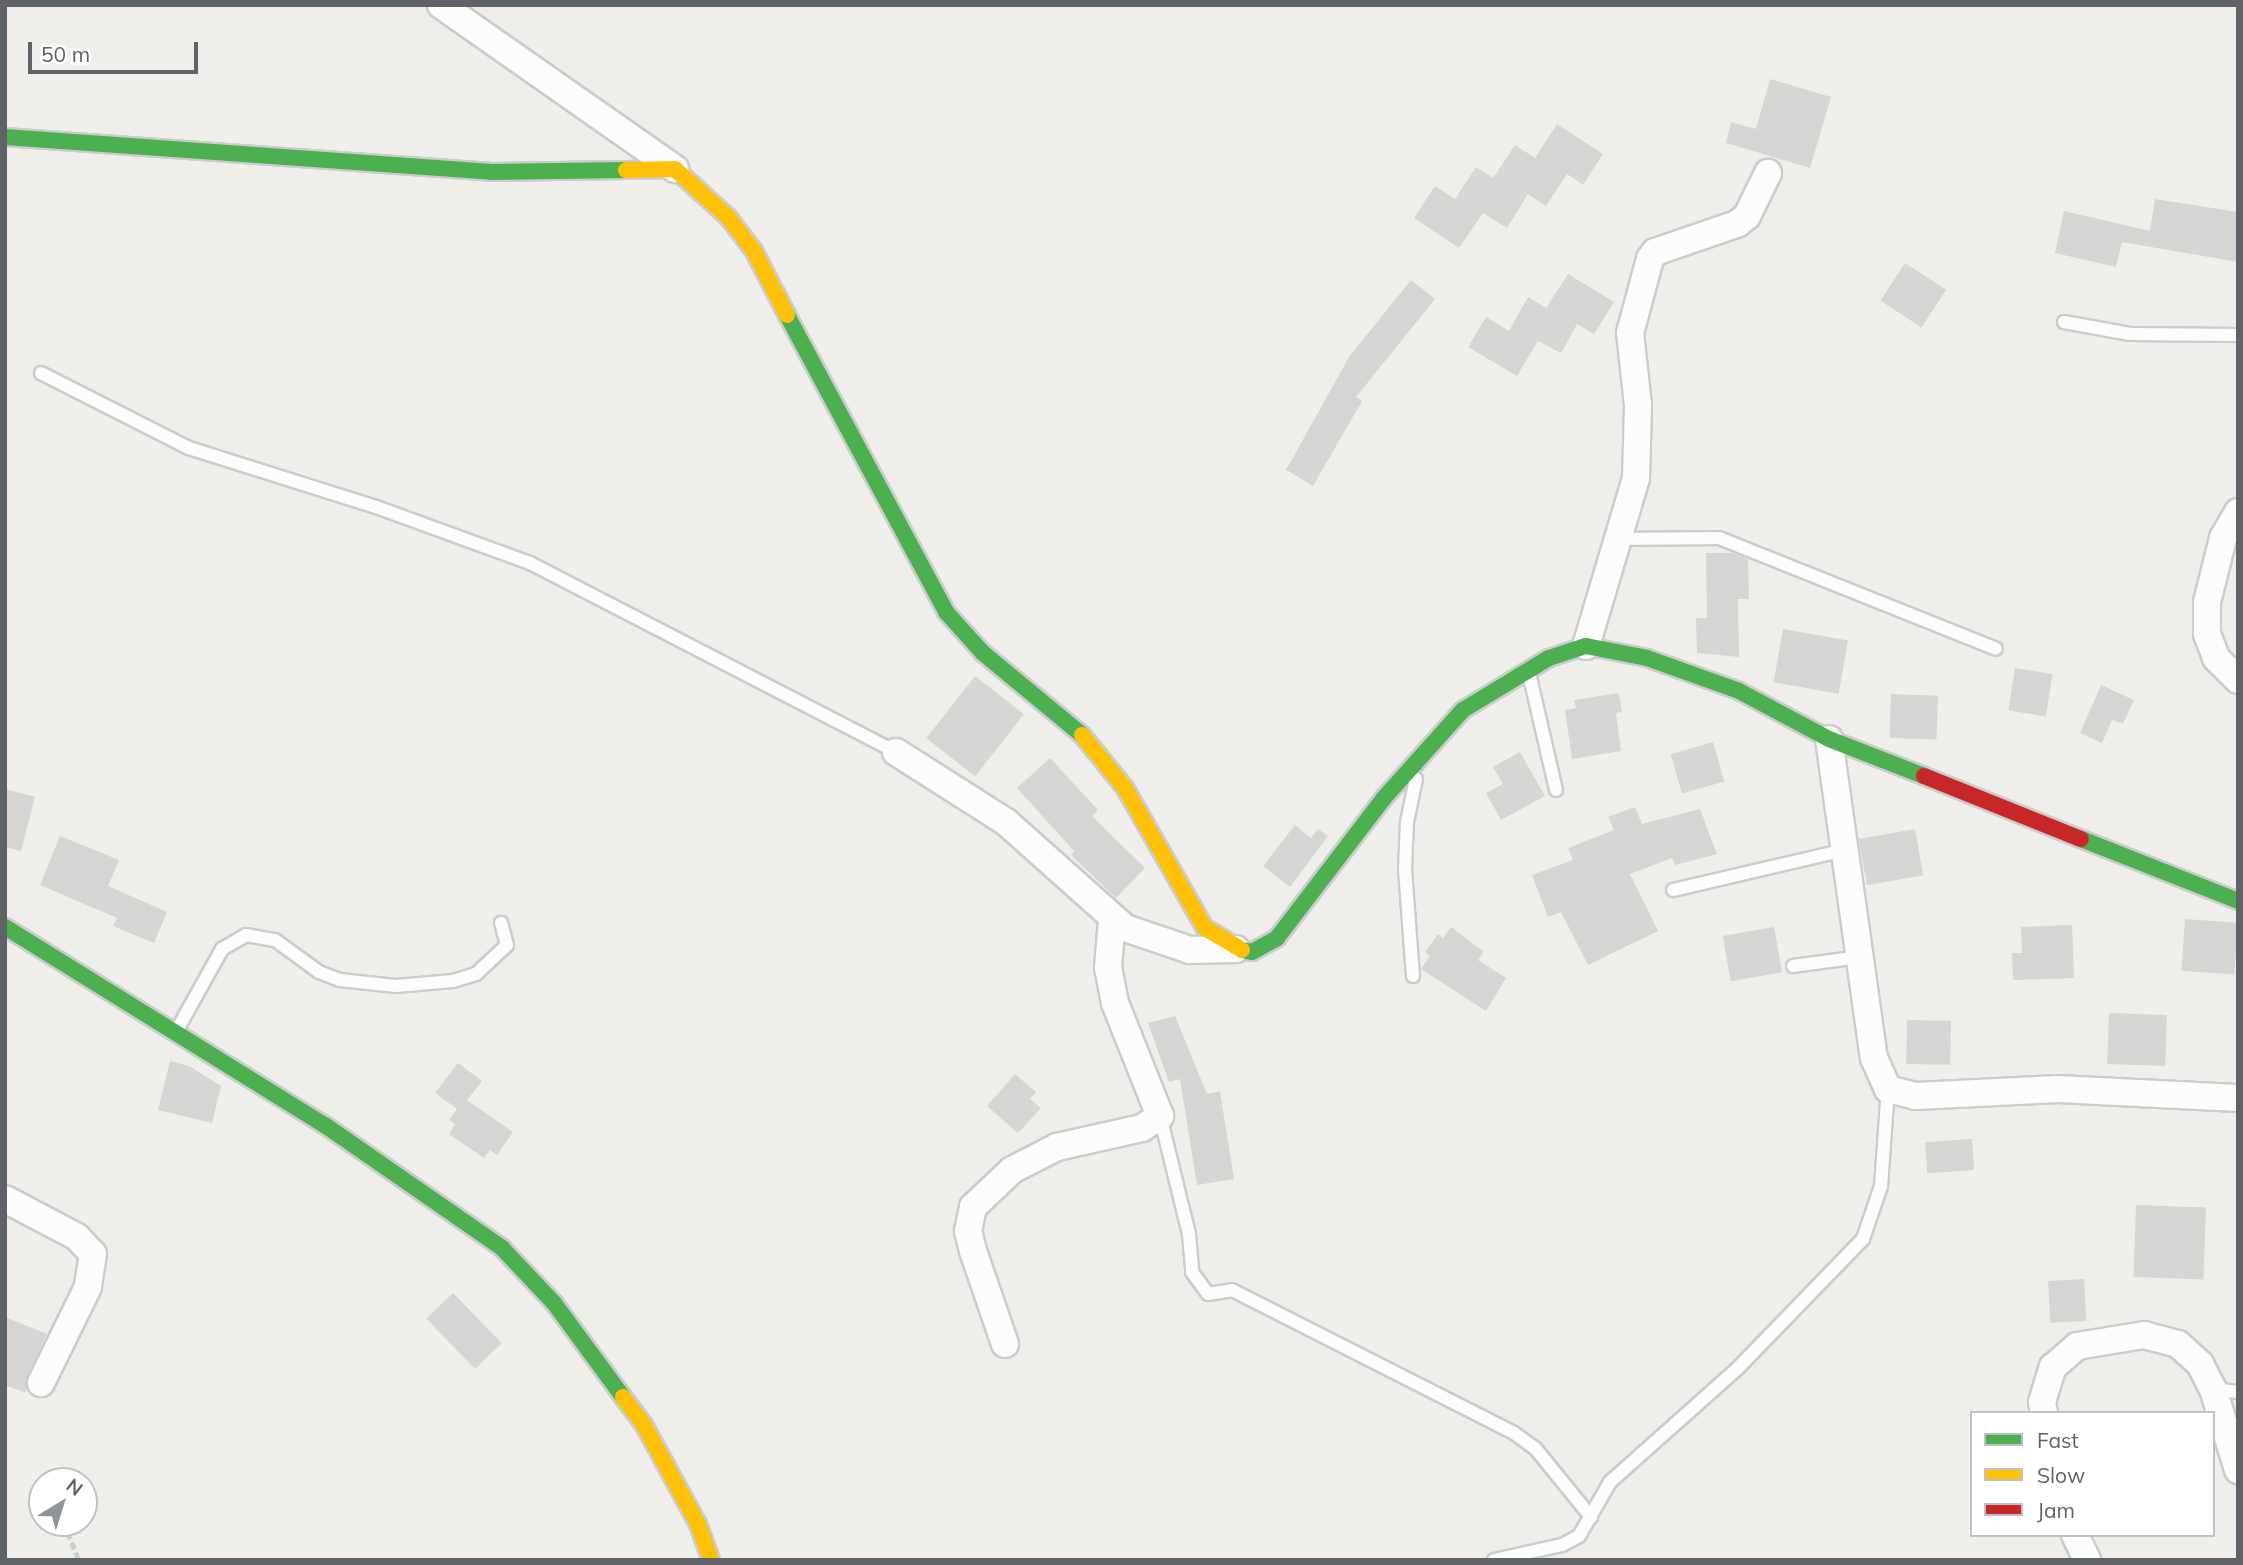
<!DOCTYPE html>
<style>
body{margin:0}
#map{position:relative;width:2243px;height:1565px;overflow:hidden;background:#efeeea;font-family:Mulish,sans-serif}
div>[style]{position:absolute}
.building>*{inset:0;background:#d6d5d3;transform-origin:0 0}
.path>*{height:4.5px;margin-top:-2.25px;transform-origin:0;background:repeating-linear-gradient(90deg,#cacfcc 0 7px,transparent 0 10.5px)}
.roads{filter:drop-shadow(2px 0 #cbcccc) drop-shadow(-2px 0 #cbcccc) drop-shadow(0 2px #cbcccc) drop-shadow(0 -2px #cbcccc)}
.lane>*{height:12px;margin:-6px;padding:0 6px;transform-origin:6px;border-radius:6px;background:#fdfcfc}
.street>*{height:26px;margin:-13px;padding:0 13px;transform-origin:13px;border-radius:13px;background:#fdfcfc}
.fast>*{height:16px;margin:-8px;padding:0 8px;transform-origin:8px;border-radius:8px;background:#4caf50}
.slow>*{height:16px;margin:-8px;padding:0 8px;transform-origin:8px;border-radius:8px;background:#ffc107}
.jam>*{height:16px;margin:-8px;padding:0 8px;transform-origin:8px;border-radius:8px;background:#c62828}
span{translate:-50% -50%;white-space:nowrap;text-align:center;line-height:1.15;-webkit-text-stroke:6px #fff;paint-order:stroke}
.frame{position:absolute;inset:0;border:7px solid #5f6368;pointer-events:none}
.legend{position:absolute;left:1970px;top:1411px;width:245px;height:126px;box-sizing:border-box;background:#fff;border:2px solid #bfc1c3;margin:0;padding:9px 12px;list-style:none;font-size:21px;color:#5f6368}
.legend li{display:flex;align-items:center;gap:14px;height:35px}
.legend b{width:35px;border:2px solid #bfc1c3}
.north{position:absolute;left:28px;top:1467px;width:70px;height:70px;box-sizing:border-box;background:#fff;border:2px solid #bfc1c3;border-radius:50%;rotate:38deg;font-size:19px;font-weight:700;line-height:28px;text-align:center;color:#5f6368}
.north::after{content:'';display:block;margin:auto;width:24px;height:32px;background:#919496;clip-path:polygon(50% 0,100% 100%,50% 72%,0 100%)}
.scale{position:absolute;left:28px;top:42px;width:170px;height:32px;box-sizing:border-box;border:4px solid #5f6368;border-top:0;padding-left:9px;font-size:21px;line-height:24px;white-space:nowrap;color:#5f6368;-webkit-text-stroke:5px #fff;paint-order:stroke}
</style>
<div id="map">
<div class="building">
<i style="clip-path:polygon(1770px 79px,1831px 97px,1810px 168px,1726px 143px,1731px 122px,1756px 129px)"></i>
<i style="clip-path:polygon(1557px 124px,1603px 154px,1583px 185px,1567px 174px,1546px 206px,1528px 194px,1507px 228px,1483px 213px,1459px 248px,1414px 218px,1435px 186px,1455px 199px,1476px 167px,1493px 178px,1515px 145px,1535px 158px)"></i>
<i style="clip-path:polygon(2155px 199px,2238px 212px,2238px 262px,2122px 242px,2116px 267px,2055px 253px,2064px 211px,2150px 231px)"></i>
<i style="left:1905px;top:263px;width:49px;height:45px;rotate:33deg"></i>
<i style="clip-path:polygon(1568px 274px,1614px 302px,1594px 334px,1577px 324px,1561px 353px,1538px 341px,1517px 376px,1468px 347px,1486px 317px,1509px 331px,1528px 297px,1546px 308px)"></i>
<i style="clip-path:polygon(1411px 280px,1435px 299px,1356px 397px,1362px 401px,1313px 486px,1286px 470px,1349px 357px)"></i>
<i style="clip-path:polygon(1706px 553px,1733px 553px,1748px 559px,1749px 599px,1738px 599px,1739px 657px,1697px 653px,1696px 618px,1707px 618px)"></i>
<i style="left:1783px;top:629px;width:66px;height:54px;rotate:10deg"></i>
<i style="left:2015px;top:668px;width:38px;height:43px;rotate:9deg"></i>
<i style="left:975px;top:676px;width:62px;height:79px;rotate:38deg"></i>
<i style="clip-path:polygon(2101px 685px,2134px 700px,2123px 724px,2112px 720px,2102px 743px,2080px 733px)"></i>
<i style="clip-path:polygon(1619px 693px,1622px 712px,1616px 713px,1621px 751px,1572px 759px,1565px 710px,1576px 708px,1574px 700px)"></i>
<i style="left:1891px;top:694px;width:47px;height:44px;rotate:2deg"></i>
<i style="left:1713px;top:742px;width:41px;height:44px;rotate:74deg"></i>
<i style="clip-path:polygon(1520px 752px,1545px 796px,1501px 820px,1486px 793px,1503px 784px,1493px 767px)"></i>
<i style="clip-path:polygon(1050px 758px,1098px 810px,1092px 816px,1145px 868px,1116px 898px,1071px 855px,1074px 851px,1017px 788px)"></i>
<i style="clip-path:polygon(5px 789px,35px 797px,21px 851px,5px 847px)"></i>
<i style="clip-path:polygon(1635px 807px,1642px 824px,1700px 809px,1717px 854px,1675px 865px,1672px 858px,1630px 874px,1658px 931px,1588px 965px,1561px 912px,1548px 917px,1532px 875px,1573px 860px,1568px 848px,1614px 830px,1608px 817px)"></i>
<i style="clip-path:polygon(1295px 825px,1311px 838px,1318px 829px,1328px 836px,1290px 887px,1263px 866px)"></i>
<i style="left:1915px;top:829px;width:47px;height:57px;rotate:80deg"></i>
<i style="clip-path:polygon(60px 836px,119px 860px,108px 886px,167px 912px,154px 943px,113px 926px,117px 918px,40px 885px)"></i>
<i style="left:2185px;top:919px;width:53px;height:52px;rotate:4deg"></i>
<i style="clip-path:polygon(2072px 925px,2074px 978px,2013px 980px,2012px 953px,2022px 953px,2021px 927px)"></i>
<i style="clip-path:polygon(1451px 927px,1484px 952px,1478px 960px,1506px 978px,1486px 1011px,1421px 969px,1430px 956px,1425px 952px,1438px 934px,1443px 938px)"></i>
<i style="left:1774px;top:927px;width:46px;height:52px;rotate:80deg"></i>
<i style="left:2109px;top:1013px;width:58px;height:51px;rotate:2deg"></i>
<i style="clip-path:polygon(1175px 1016px,1207px 1094px,1220px 1091px,1234px 1179px,1197px 1185px,1180px 1079px,1169px 1082px,1148px 1023px)"></i>
<i style="left:1907px;top:1020px;width:44px;height:44px;rotate:1deg"></i>
<i style="clip-path:polygon(170px 1061px,189px 1066px,221px 1086px,212px 1123px,158px 1110px)"></i>
<i style="clip-path:polygon(458px 1063px,482px 1081px,467px 1100px,513px 1132px,497px 1155px,490px 1150px,484px 1158px,449px 1134px,455px 1124px,449px 1120px,457px 1109px,435px 1093px)"></i>
<i style="clip-path:polygon(1015px 1074px,1036px 1092px,1030px 1099px,1041px 1108px,1018px 1133px,987px 1106px)"></i>
<i style="left:1972px;top:1139px;width:31px;height:47px;rotate:86deg"></i>
<i style="left:2136px;top:1205px;width:70px;height:72px;rotate:2deg"></i>
<i style="left:2084px;top:1279px;width:42px;height:36px;rotate:87deg"></i>
<i style="left:453px;top:1293px;width:70px;height:37px;rotate:46deg"></i>
<i style="clip-path:polygon(5px 1317px,47px 1334px,27px 1376px,26px 1393px,5px 1385px)"></i>
</div>
<div class="path">
<i style="left:64px;top:1523px;width:40px;rotate:68deg"></i>
</div>
<div class="roads">
<div class="lane">
<i style="left:2064px;top:322px;width:67px;rotate:10.3deg"></i>
<i style="left:2130px;top:334px;width:108px;rotate:0.5deg"></i>
<i style="left:41px;top:373px;width:166px;rotate:26.9deg"></i>
<i style="left:189px;top:448px;width:196px;rotate:17.5deg"></i>
<i style="left:376px;top:507px;width:164px;rotate:20deg"></i>
<i style="left:530px;top:563px;width:412px;rotate:27.3deg"></i>
<i style="left:1619px;top:539px;width:100px;rotate:-0.6deg"></i>
<i style="left:1719px;top:538px;width:298px;rotate:21.8deg"></i>
<i style="left:1529px;top:673px;width:120px;rotate:77deg"></i>
<i style="left:1673px;top:890px;width:177px;rotate:-13.1deg"></i>
<i style="left:1793px;top:966px;width:68px;rotate:-7.7deg"></i>
<i style="left:1413px;top:976px;width:107px;rotate:-94.3deg"></i>
<i style="left:1405px;top:869px;width:47px;rotate:-87.6deg"></i>
<i style="left:1407px;top:822px;width:44px;rotate:-78.2deg"></i>
<i style="left:177px;top:1030px;width:93px;rotate:-60.9deg"></i>
<i style="left:222px;top:949px;width:28px;rotate:-30deg"></i>
<i style="left:246px;top:935px;width:29px;rotate:10deg"></i>
<i style="left:275px;top:940px;width:54px;rotate:36deg"></i>
<i style="left:319px;top:972px;width:22px;rotate:21deg"></i>
<i style="left:340px;top:980px;width:56px;rotate:6.1deg"></i>
<i style="left:396px;top:986px;width:57px;rotate:-5deg"></i>
<i style="left:453px;top:981px;width:24px;rotate:-17deg"></i>
<i style="left:476px;top:974px;width:42px;rotate:-43.1deg"></i>
<i style="left:507px;top:945px;width:23px;rotate:-105deg"></i>
<i style="left:1160px;top:1116px;width:122px;rotate:76.2deg"></i>
<i style="left:1189px;top:1234px;width:38px;rotate:85deg"></i>
<i style="left:1192px;top:1272px;width:27px;rotate:54deg"></i>
<i style="left:1208px;top:1294px;width:24px;rotate:-9deg"></i>
<i style="left:1232px;top:1290px;width:316px;rotate:26.9deg"></i>
<i style="left:1514px;top:1433px;width:26px;rotate:36deg"></i>
<i style="left:1535px;top:1448px;width:89px;rotate:50.9deg"></i>
<i style="left:2213px;top:1389px;width:25px;rotate:7deg"></i>
<i style="left:1494px;top:1560px;width:70px;rotate:-12.4deg"></i>
<i style="left:1562px;top:1545px;width:19px;rotate:-28deg"></i>
<i style="left:1579px;top:1536px;width:62px;rotate:-60.1deg"></i>
<i style="left:1610px;top:1482px;width:170px;rotate:-41.7deg"></i>
<i style="left:1737px;top:1369px;width:181px;rotate:-45.9deg"></i>
<i style="left:1863px;top:1239px;width:56px;rotate:-71.2deg"></i>
<i style="left:1881px;top:1186px;width:97px;rotate:-85.9deg"></i>
</div>
<div class="street">
<i style="left:441px;top:5px;width:286px;rotate:35deg"></i>
<i style="left:2238px;top:512px;width:30px;rotate:120deg"></i>
<i style="left:2223px;top:538px;width:66px;rotate:104deg"></i>
<i style="left:2207px;top:602px;width:32px;rotate:90deg"></i>
<i style="left:2207px;top:634px;width:26px;rotate:69deg"></i>
<i style="left:2216px;top:658px;width:31px;rotate:45deg"></i>
<i style="left:1586px;top:646px;width:175px;rotate:-73.4deg"></i>
<i style="left:1636px;top:478px;width:73px;rotate:-88.4deg"></i>
<i style="left:1638px;top:405px;width:72px;rotate:-96.3deg"></i>
<i style="left:1630px;top:333px;width:77px;rotate:-74.9deg"></i>
<i style="left:1650px;top:259px;width:9px;rotate:-54deg"></i>
<i style="left:1655px;top:252px;width:87px;rotate:-18.9deg"></i>
<i style="left:1737px;top:224px;width:13px;rotate:-39deg"></i>
<i style="left:1747px;top:216px;width:48px;rotate:-64deg"></i>
<i style="left:1829px;top:739px;width:322px;rotate:82deg"></i>
<i style="left:1874px;top:1058px;width:34px;rotate:66deg"></i>
<i style="left:1888px;top:1089px;width:29px;rotate:14deg"></i>
<i style="left:1916px;top:1096px;width:142px;rotate:-2.8deg"></i>
<i style="left:2058px;top:1089px;width:180px;rotate:2.9deg"></i>
<i style="left:896px;top:752px;width:130px;rotate:32.5deg"></i>
<i style="left:1006px;top:822px;width:159px;rotate:41.7deg"></i>
<i style="left:1125px;top:928px;width:69px;rotate:18.7deg"></i>
<i style="left:1190px;top:950px;width:46px;rotate:-1.2deg"></i>
<i style="left:5px;top:1199px;width:81px;rotate:27.8deg"></i>
<i style="left:77px;top:1237px;width:23px;rotate:47deg"></i>
<i style="left:93px;top:1254px;width:33px;rotate:99deg"></i>
<i style="left:88px;top:1287px;width:107px;rotate:116.1deg"></i>
<i style="left:1005px;top:1344px;width:98px;rotate:-109deg"></i>
<i style="left:973px;top:1251px;width:21px;rotate:-104deg"></i>
<i style="left:968px;top:1231px;width:25px;rotate:-78deg"></i>
<i style="left:973px;top:1207px;width:54px;rotate:-43.5deg"></i>
<i style="left:1012px;top:1170px;width:51px;rotate:-27.1deg"></i>
<i style="left:1057px;top:1147px;width:87px;rotate:-12.6deg"></i>
<i style="left:1142px;top:1128px;width:22px;rotate:-34deg"></i>
<i style="left:1160px;top:1116px;width:122px;rotate:-111.7deg"></i>
<i style="left:1115px;top:1003px;width:36px;rotate:-101deg"></i>
<i style="left:1108px;top:968px;width:49px;rotate:-85.3deg"></i>
<i style="left:2044px;top:1413px;width:11px;rotate:-100deg"></i>
<i style="left:2042px;top:1402px;width:37px;rotate:-73deg"></i>
<i style="left:2053px;top:1367px;width:32px;rotate:-41deg"></i>
<i style="left:2077px;top:1346px;width:68px;rotate:-9.3deg"></i>
<i style="left:2144px;top:1335px;width:35px;rotate:15deg"></i>
<i style="left:2178px;top:1344px;width:30px;rotate:42deg"></i>
<i style="left:2200px;top:1364px;width:28px;rotate:63deg"></i>
<i style="left:2213px;top:1389px;width:85px;rotate:72.8deg"></i>
<i style="left:2075px;top:1535px;width:28px;rotate:64deg"></i>
</div>
<div class="fast">
<i style="left:5px;top:137px;width:488px;rotate:4.1deg"></i>
<i style="left:492px;top:172px;width:134px;rotate:-0.9deg"></i>
<i style="left:787px;top:315px;width:337px;rotate:61.8deg"></i>
<i style="left:946px;top:612px;width:55px;rotate:47.9deg"></i>
<i style="left:983px;top:653px;width:129px;rotate:39.6deg"></i>
<i style="left:2081px;top:839px;width:169px;rotate:21.5deg"></i>
<i style="left:5px;top:927px;width:378px;rotate:31.8deg"></i>
<i style="left:326px;top:1126px;width:214px;rotate:34.7deg"></i>
<i style="left:502px;top:1248px;width:76px;rotate:46.6deg"></i>
<i style="left:554px;top:1303px;width:117px;rotate:53.7deg"></i>
<i style="left:1242px;top:950px;width:10px;rotate:11deg"></i>
<i style="left:1252px;top:952px;width:29px;rotate:-29deg"></i>
<i style="left:1277px;top:938px;width:176px;rotate:-52.6deg"></i>
<i style="left:1384px;top:798px;width:118px;rotate:-48.1deg"></i>
<i style="left:1463px;top:710px;width:100px;rotate:-31.2deg"></i>
<i style="left:1549px;top:658px;width:39px;rotate:-18deg"></i>
<i style="left:1586px;top:646px;width:62px;rotate:11.1deg"></i>
<i style="left:1647px;top:658px;width:98px;rotate:19.7deg"></i>
<i style="left:1739px;top:691px;width:102px;rotate:28.1deg"></i>
<i style="left:1829px;top:739px;width:102px;rotate:21.3deg"></i>
</div>
<div class="slow">
<i style="left:626px;top:170px;width:49px;rotate:-1.2deg"></i>
<i style="left:675px;top:169px;width:72px;rotate:42.2deg"></i>
<i style="left:728px;top:217px;width:43px;rotate:52.6deg"></i>
<i style="left:754px;top:251px;width:72px;rotate:62.7deg"></i>
<i style="left:1082px;top:735px;width:68px;rotate:50.9deg"></i>
<i style="left:1125px;top:788px;width:161px;rotate:60.3deg"></i>
<i style="left:1205px;top:928px;width:43px;rotate:30.7deg"></i>
<i style="left:623px;top:1397px;width:35px;rotate:53deg"></i>
<i style="left:644px;top:1425px;width:113px;rotate:61.4deg"></i>
<i style="left:698px;top:1524px;width:38px;rotate:70deg"></i>
</div>
<div class="jam">
<i style="left:1924px;top:776px;width:169px;rotate:21.9deg"></i>
</div>
</div>
<div class="frame"></div>
<ul class="legend">
<li><b style="height:9px;background:#4caf50"></b>Fast</li>
<li><b style="height:9px;background:#ffc107"></b>Slow</li>
<li><b style="height:9px;background:#c62828"></b>Jam</li>
</ul>
<div class="north">N</div>
<div class="scale">50 m</div>
</div>
